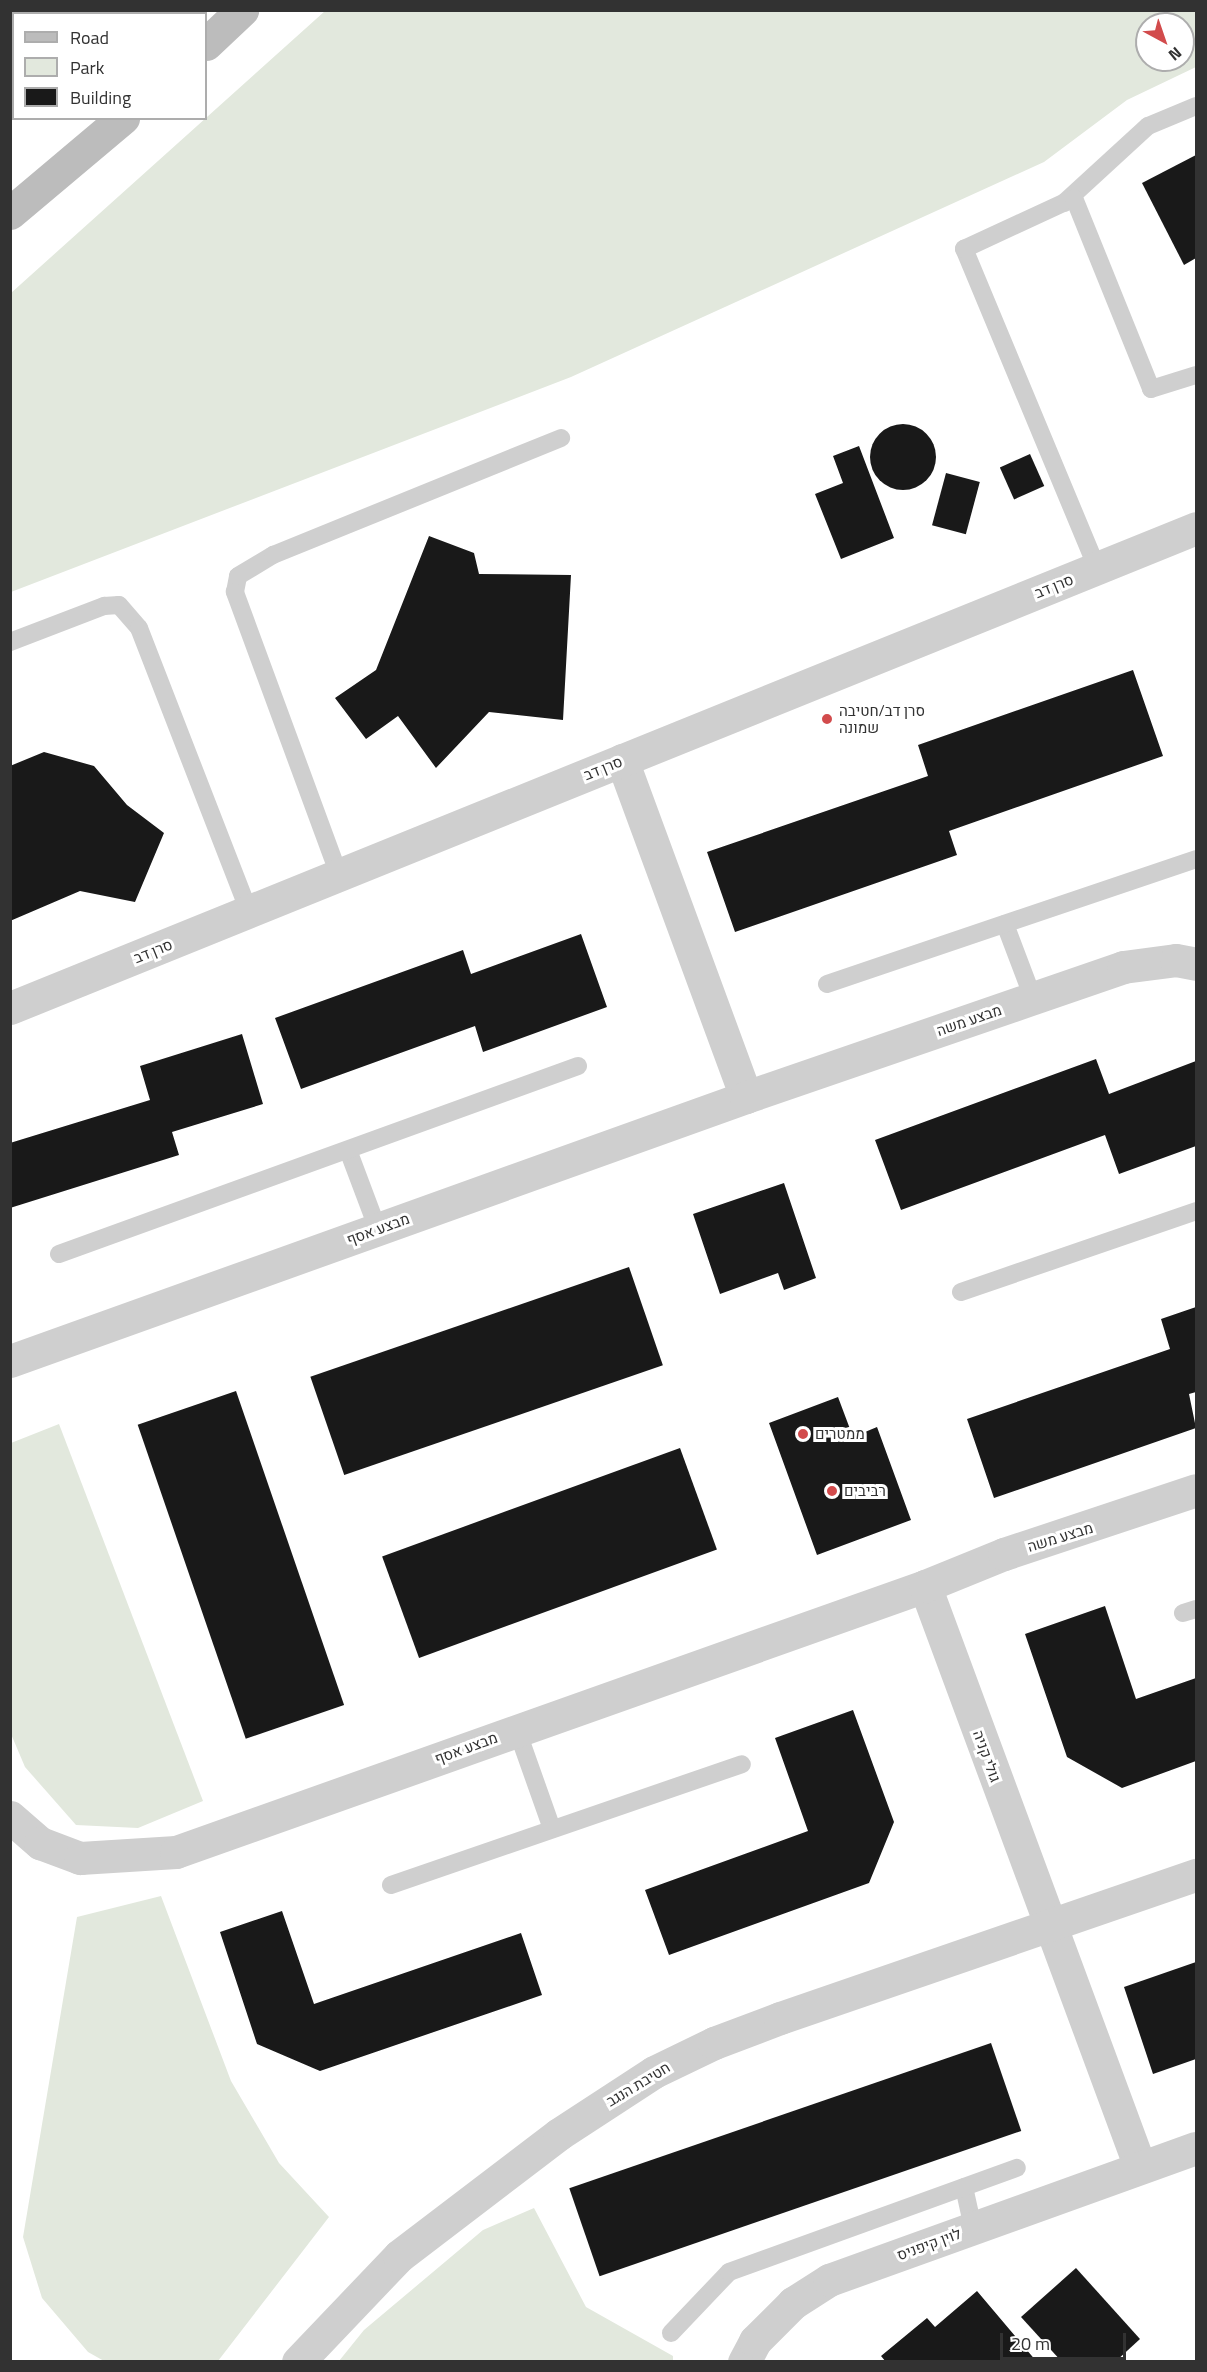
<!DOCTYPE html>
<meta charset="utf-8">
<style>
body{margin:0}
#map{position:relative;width:1207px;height:2372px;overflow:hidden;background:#fff;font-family:"Titillium Web",Heebo,sans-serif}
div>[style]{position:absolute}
.green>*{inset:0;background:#e2e8dd}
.building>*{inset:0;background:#191919;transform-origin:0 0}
.round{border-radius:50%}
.service>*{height:18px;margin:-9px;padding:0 9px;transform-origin:9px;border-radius:9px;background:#cfcfcf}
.minor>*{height:33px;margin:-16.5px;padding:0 16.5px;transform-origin:16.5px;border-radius:16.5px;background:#cfcfcf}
.tertiary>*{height:33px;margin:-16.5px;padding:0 16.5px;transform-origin:16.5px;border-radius:16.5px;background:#cfcfcf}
.secondary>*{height:33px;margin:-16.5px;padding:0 16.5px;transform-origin:16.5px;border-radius:16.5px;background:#bcbcbc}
.dots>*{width:16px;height:16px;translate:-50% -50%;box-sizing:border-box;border:3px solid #fff;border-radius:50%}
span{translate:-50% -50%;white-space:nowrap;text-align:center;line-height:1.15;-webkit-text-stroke:6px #fff;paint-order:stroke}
.street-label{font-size:15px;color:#323232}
.poi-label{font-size:15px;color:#323232}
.left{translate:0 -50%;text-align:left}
.frame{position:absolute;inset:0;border:12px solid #323232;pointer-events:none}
.legend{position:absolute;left:12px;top:12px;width:195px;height:108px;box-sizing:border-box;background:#fff;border:2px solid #adadad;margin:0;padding:8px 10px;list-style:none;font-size:18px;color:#323232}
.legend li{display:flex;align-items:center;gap:12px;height:30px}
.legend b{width:30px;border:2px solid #adadad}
.north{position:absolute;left:1135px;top:12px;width:60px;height:60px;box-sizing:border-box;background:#fff;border:2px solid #adadad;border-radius:50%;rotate:140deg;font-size:16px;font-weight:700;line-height:24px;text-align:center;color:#323232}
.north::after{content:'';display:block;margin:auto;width:21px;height:27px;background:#d24b4c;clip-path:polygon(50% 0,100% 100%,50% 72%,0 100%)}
.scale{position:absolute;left:1000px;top:2333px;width:126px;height:27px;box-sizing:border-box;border:3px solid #323232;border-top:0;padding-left:8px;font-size:18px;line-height:21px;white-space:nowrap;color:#323232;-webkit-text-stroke:4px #fff;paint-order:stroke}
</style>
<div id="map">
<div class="green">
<i style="clip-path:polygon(evenodd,325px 11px,1196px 11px,1196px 67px,1127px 100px,1044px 162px,571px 377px,11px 592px,11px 293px,325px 11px,1147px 24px,1183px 24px,1183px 60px,1147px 60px,1147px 24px)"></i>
<i style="clip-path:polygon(59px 1424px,203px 1801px,138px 1828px,76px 1825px,25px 1767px,11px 1734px,11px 1443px)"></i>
<i style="clip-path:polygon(161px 1896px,231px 2081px,279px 2163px,329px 2217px,218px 2361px,104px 2361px,88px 2352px,42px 2298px,23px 2237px,77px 1917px)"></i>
<i style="clip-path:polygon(534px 2208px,586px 2307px,673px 2356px,673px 2361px,339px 2361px,364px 2330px,483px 2230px)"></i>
</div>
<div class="building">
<i style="clip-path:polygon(1196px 155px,1196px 258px,1184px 265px,1142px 183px)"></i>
<i class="round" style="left:870px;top:424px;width:66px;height:66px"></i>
<i style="clip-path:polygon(859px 446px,894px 538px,841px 559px,815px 494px,843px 483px,833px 456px)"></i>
<i style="left:1030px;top:454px;width:35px;height:33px;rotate:66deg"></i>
<i style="left:946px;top:473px;width:35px;height:54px;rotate:15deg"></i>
<i style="clip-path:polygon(429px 536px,474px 553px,479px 574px,571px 575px,563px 720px,489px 712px,436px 768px,398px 716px,366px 739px,335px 698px,376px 670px)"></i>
<i style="clip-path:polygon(1133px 670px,1163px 756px,949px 831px,957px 855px,735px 932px,707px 852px,928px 776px,918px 745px)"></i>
<i style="clip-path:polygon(44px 752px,94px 766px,127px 805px,164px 833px,135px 902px,80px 891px,10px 921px,10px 766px)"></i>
<i style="clip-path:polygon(581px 934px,607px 1007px,483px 1052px,475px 1026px,301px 1089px,275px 1018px,463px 950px,471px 974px)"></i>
<i style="clip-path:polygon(242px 1034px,263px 1104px,172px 1132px,179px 1155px,10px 1208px,10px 1143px,150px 1100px,140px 1066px)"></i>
<i style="clip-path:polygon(1096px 1059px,1109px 1094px,1196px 1061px,1196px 1146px,1119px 1174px,1105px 1135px,901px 1210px,875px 1140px)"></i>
<i style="clip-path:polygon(784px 1183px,816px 1278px,784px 1290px,778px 1273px,720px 1294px,693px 1214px)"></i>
<i style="left:629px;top:1267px;width:104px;height:337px;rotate:71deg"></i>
<i style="clip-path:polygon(1196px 1307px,1196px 1392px,1189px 1394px,1196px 1428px,994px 1498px,967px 1419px,1170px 1349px,1161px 1319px)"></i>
<i style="left:236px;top:1391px;width:332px;height:104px;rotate:71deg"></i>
<i style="clip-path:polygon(838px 1397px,853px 1437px,877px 1427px,911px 1520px,817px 1555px,769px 1423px)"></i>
<i style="left:680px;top:1448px;width:108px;height:317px;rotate:70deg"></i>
<i style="clip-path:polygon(1105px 1606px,1136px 1699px,1196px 1678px,1196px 1761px,1122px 1788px,1067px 1757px,1025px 1634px)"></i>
<i style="clip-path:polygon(853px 1710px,894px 1822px,869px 1883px,669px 1955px,645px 1890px,808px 1831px,775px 1738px)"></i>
<i style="clip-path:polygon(282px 1911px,314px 2004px,521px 1933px,542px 1995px,320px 2071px,257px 2044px,220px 1932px)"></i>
<i style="clip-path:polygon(1196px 1962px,1196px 2059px,1153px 2074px,1124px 1987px)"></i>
<i style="left:991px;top:2043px;width:93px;height:446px;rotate:71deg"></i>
<i style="clip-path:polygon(1076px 2268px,1140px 2339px,1115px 2362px,1062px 2362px,1021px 2317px)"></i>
<i style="clip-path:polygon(977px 2291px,1037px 2362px,886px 2362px,881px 2356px,927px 2318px,935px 2327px)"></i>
</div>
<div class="service">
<i style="left:1064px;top:203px;width:114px;rotate:-42.5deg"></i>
<i style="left:1148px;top:126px;width:52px;rotate:-22.6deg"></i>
<i style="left:1097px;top:568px;width:346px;rotate:-112.6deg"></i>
<i style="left:964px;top:249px;width:121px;rotate:-24.9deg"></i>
<i style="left:1074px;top:198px;width:206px;rotate:68deg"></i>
<i style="left:1151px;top:389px;width:47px;rotate:-17.3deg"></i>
<i style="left:10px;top:642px;width:101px;rotate:-21deg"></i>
<i style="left:104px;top:606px;width:15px;rotate:-4deg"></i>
<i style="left:119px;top:605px;width:30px;rotate:49deg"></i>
<i style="left:139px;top:628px;width:305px;rotate:68.8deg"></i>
<i style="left:339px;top:875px;width:302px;rotate:-110.2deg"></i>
<i style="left:235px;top:592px;width:16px;rotate:-79deg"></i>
<i style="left:238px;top:576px;width:41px;rotate:-31deg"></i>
<i style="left:273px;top:555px;width:311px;rotate:-22.1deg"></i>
<i style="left:1005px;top:924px;width:79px;rotate:69.3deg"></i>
<i style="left:827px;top:984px;width:390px;rotate:-18.7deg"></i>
<i style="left:348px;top:1150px;width:85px;rotate:69.4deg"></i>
<i style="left:59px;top:1254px;width:552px;rotate:-19.91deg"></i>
<i style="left:961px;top:1292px;width:249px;rotate:-19deg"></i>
<i style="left:1183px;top:1613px;width:14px;rotate:-17deg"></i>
<i style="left:517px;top:1730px;width:105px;rotate:70.5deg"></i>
<i style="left:391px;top:1885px;width:371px;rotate:-19deg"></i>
<i style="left:964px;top:2187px;width:42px;rotate:77.6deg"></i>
<i style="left:671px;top:2333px;width:84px;rotate:-46.4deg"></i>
<i style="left:729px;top:2272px;width:306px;rotate:-19.9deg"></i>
</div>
<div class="minor">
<i style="left:622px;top:760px;width:359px;rotate:69.8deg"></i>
<i style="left:10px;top:1361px;width:782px;rotate:-19.73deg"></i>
<i style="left:746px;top:1097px;width:399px;rotate:-19deg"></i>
<i style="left:1123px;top:967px;width:53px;rotate:-7.5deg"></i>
<i style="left:1176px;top:960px;width:20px;rotate:11deg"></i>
<i style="left:925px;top:1586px;width:620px;rotate:69.69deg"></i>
<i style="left:10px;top:1817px;width:40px;rotate:41deg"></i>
<i style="left:40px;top:1843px;width:43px;rotate:20.6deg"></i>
<i style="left:80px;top:1858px;width:96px;rotate:-3.6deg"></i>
<i style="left:176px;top:1852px;width:795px;rotate:-19.55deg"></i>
<i style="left:925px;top:1586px;width:85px;rotate:-22.1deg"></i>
<i style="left:1004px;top:1554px;width:202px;rotate:-18.4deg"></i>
<i style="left:298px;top:2362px;width:146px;rotate:-46.4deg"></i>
<i style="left:399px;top:2256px;width:201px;rotate:-37.3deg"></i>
<i style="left:559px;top:2134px;width:113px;rotate:-33.1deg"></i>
<i style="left:654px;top:2072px;width:67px;rotate:-25.8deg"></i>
<i style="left:714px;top:2043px;width:71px;rotate:-20.7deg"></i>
<i style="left:780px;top:2018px;width:440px;rotate:-19deg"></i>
<i style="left:744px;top:2362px;width:24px;rotate:-62deg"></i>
<i style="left:755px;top:2341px;width:54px;rotate:-45deg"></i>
<i style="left:793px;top:2303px;width:43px;rotate:-32.6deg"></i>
<i style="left:829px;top:2280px;width:390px;rotate:-19.8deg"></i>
</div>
<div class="tertiary">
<i style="left:10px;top:1008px;width:1279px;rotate:-22.03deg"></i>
</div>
<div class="secondary">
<i style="left:110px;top:14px;width:5px;rotate:-53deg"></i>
<i style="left:206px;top:44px;width:50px;rotate:-43.4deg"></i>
<i style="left:10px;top:100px;width:5px;rotate:-37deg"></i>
<i style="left:10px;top:213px;width:148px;rotate:-40.1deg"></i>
</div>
<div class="dots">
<i style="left:827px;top:719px;background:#d24b4c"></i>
<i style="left:803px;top:1434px;background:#d24b4c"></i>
<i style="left:832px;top:1491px;background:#d24b4c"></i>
</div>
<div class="street-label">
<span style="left:1054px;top:586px;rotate:-22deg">סרן דב</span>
<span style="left:603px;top:768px;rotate:-22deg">סרן דב</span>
<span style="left:153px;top:951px;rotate:-22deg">סרן דב</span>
<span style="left:969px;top:1020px;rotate:-19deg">מבצע משה</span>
<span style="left:378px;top:1229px;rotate:-20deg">מבצע אסף</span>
<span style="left:1060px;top:1537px;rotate:-17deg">מבצע משה</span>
<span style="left:466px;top:1748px;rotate:-20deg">מבצע אסף</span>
<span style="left:987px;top:1756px;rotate:70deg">גולי קניה</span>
<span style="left:638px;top:2084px;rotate:-31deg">חטיבת הנגב</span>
<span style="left:929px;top:2244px;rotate:-20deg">לוין קיפניס</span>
</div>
<div class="poi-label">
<span class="left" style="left:839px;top:719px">סרן דב/חטיבה<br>שמונה</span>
<span class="left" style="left:815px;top:1434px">ממטרים</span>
<span class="left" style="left:844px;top:1491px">רביבים</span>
</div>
<div class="frame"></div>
<ul class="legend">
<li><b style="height:8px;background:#bcbcbc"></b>Road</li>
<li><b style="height:16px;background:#e2e8dd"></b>Park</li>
<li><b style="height:16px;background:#191919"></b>Building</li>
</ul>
<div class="north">N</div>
<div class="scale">20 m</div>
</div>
